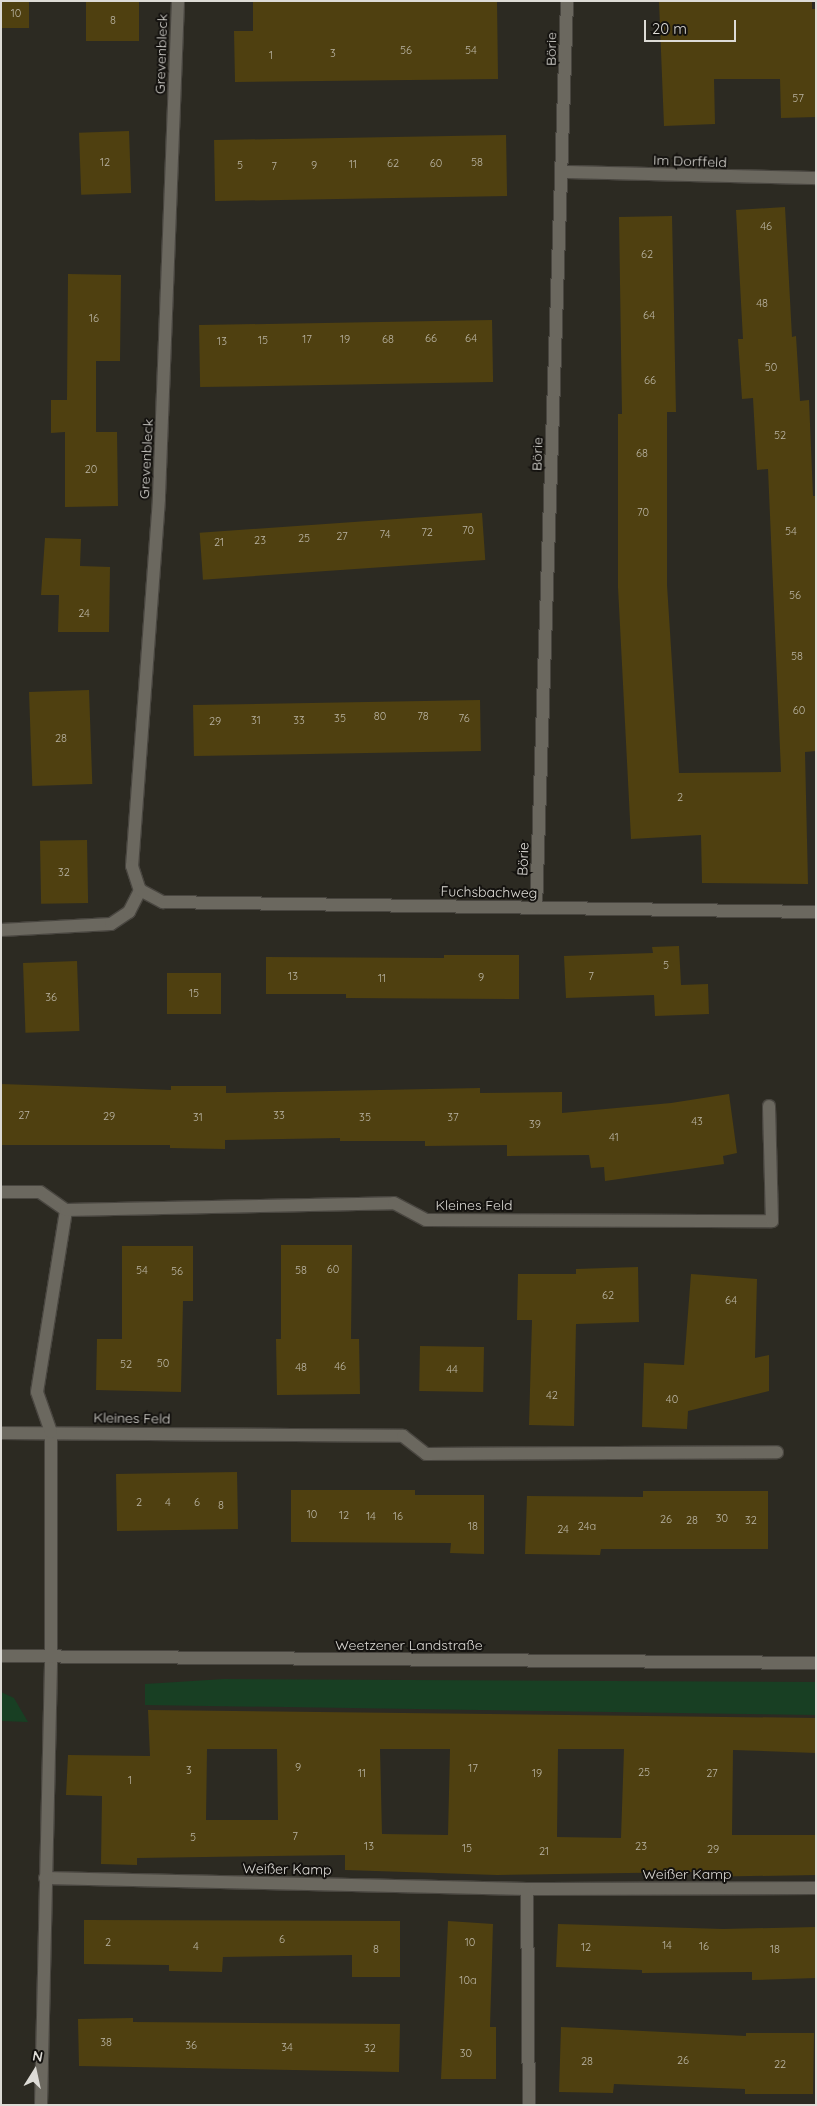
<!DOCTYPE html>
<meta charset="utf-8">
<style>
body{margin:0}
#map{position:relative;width:817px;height:2106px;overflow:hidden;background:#2c2a22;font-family:Quicksand,sans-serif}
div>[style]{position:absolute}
.green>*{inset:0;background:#183f23}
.building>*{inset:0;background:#4f4010;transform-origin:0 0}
.roads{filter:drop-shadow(1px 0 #494640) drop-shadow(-1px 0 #494640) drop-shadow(0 1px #494640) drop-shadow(0 -1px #494640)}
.lane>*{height:12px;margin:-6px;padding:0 6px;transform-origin:6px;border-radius:6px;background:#6b685f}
.street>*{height:12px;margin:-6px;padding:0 6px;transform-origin:6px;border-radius:6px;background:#6b685f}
.secondary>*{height:12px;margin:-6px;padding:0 6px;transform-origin:6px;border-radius:6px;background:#6b685f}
span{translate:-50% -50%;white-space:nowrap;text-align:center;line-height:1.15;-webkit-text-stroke:4px #14120f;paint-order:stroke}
.number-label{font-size:11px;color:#bab4a4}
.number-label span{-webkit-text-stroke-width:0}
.street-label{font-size:14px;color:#dddbd6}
.frame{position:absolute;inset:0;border:2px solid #dddbd6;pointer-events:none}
.north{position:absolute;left:10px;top:2046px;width:50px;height:50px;-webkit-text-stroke:4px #14120f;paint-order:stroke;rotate:10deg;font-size:14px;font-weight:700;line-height:20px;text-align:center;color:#dddbd6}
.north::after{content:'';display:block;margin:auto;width:18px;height:22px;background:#dddbd6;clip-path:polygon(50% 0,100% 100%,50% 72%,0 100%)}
.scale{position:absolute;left:644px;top:20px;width:92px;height:22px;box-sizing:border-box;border:2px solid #dddbd6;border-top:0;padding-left:6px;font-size:15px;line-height:18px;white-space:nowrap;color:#dddbd6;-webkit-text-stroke:4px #14120f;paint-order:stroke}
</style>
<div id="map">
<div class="green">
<i style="clip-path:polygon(224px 1679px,816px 1682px,816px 1715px,145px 1705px,145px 1684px)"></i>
<i style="clip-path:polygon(1px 1692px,14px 1698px,28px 1722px,1px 1721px)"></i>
</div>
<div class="building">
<i style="left:1px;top:1px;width:28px;height:27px"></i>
<i style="left:86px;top:1px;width:53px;height:40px"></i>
<i style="clip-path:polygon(253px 1px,497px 1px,498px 79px,235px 82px,234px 31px,253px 31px)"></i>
<i style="clip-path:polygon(659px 1px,812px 1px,812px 9px,816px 9px,816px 117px,781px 118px,780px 79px,714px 79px,715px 124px,664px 126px)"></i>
<i style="left:129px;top:131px;width:62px;height:50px;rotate:88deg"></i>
<i style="left:506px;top:135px;width:61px;height:292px;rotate:89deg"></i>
<i style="clip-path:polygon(785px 207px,792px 337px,796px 336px,800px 401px,809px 400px,813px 496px,816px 496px,816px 751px,805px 752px,808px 884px,702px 883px,701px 835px,631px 839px,618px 587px,618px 414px,622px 414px,619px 217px,672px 216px,676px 412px,667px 412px,667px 585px,679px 773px,781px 772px,768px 469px,757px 470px,753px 398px,742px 399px,738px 339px,743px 339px,736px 210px)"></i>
<i style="clip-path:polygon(68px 274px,121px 275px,120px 361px,96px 361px,96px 432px,117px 432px,118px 506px,65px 507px,65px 432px,51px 433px,51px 400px,67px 400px)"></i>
<i style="left:492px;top:320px;width:62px;height:293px;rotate:89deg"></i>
<i style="left:482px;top:513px;width:47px;height:283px;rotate:86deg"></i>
<i style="clip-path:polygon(45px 538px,81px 539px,80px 566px,110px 567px,109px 632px,58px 632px,59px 595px,41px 595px)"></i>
<i style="left:89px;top:690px;width:94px;height:60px;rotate:88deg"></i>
<i style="left:480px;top:700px;width:51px;height:287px;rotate:89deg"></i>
<i style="left:87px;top:840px;width:63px;height:47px;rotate:89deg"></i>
<i style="clip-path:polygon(679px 946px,681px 985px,708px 984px,709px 1014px,655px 1016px,654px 995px,566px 998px,564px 956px,653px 953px,652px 947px)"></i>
<i style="clip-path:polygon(444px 955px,519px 955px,519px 999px,346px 998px,346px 994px,266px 994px,266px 957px,444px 958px)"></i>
<i style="left:77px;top:961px;width:70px;height:54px;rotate:88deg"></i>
<i style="left:167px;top:973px;width:54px;height:41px"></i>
<i style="clip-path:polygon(1px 1084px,171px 1090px,171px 1086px,226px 1086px,226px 1093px,480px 1088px,480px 1093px,562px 1092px,562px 1113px,671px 1103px,729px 1094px,737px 1153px,723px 1156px,724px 1164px,605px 1181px,604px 1167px,591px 1168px,589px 1155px,507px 1156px,507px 1145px,425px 1146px,425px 1141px,340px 1141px,340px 1138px,225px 1140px,225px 1149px,170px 1148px,170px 1145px,1px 1145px)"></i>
<i style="clip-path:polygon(281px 1245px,352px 1245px,351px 1339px,359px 1339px,360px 1394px,277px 1395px,276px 1339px,281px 1339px)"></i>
<i style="clip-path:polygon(122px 1246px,193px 1246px,193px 1301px,183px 1301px,181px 1392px,96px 1390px,97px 1339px,122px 1339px)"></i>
<i style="clip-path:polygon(638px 1267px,639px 1322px,576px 1324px,574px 1426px,529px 1425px,532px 1320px,517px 1320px,518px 1274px,576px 1274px,576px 1269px)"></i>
<i style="clip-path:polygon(691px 1274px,757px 1279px,755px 1358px,769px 1355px,769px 1391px,688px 1411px,687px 1429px,642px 1427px,644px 1363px,684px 1365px)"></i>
<i style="left:420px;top:1346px;width:64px;height:45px;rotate:1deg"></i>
<i style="left:237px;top:1472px;width:57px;height:121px;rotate:89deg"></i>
<i style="clip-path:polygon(291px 1490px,415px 1490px,415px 1495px,484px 1495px,484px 1554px,450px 1553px,451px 1543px,291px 1542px)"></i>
<i style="clip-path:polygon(643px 1491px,768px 1491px,768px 1549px,601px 1549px,600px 1555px,525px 1554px,527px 1496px,643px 1497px)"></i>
<i style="clip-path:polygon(evenodd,148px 1710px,816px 1718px,816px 1753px,733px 1750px,732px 1835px,816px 1835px,816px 1875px,696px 1877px,696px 1872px,497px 1875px,345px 1870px,345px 1855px,137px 1858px,137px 1865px,101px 1864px,102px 1796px,66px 1795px,68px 1755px,150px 1756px,148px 1710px,207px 1749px,277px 1749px,278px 1820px,206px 1820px,207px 1749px,148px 1710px,380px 1749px,450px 1749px,448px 1835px,382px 1834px,380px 1749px,148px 1710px,558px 1749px,624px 1749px,621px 1838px,557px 1837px,558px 1749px)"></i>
<i style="clip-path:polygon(84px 1920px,400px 1921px,400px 1977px,352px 1977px,352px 1955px,223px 1957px,222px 1972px,169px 1971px,169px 1965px,84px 1964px)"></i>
<i style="clip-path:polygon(448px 1921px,493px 1924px,490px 2027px,496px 2027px,496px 2079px,441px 2079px)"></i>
<i style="clip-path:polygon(558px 1924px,723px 1929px,816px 1927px,816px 1978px,752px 1980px,752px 1972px,642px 1973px,642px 1970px,556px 1967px)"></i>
<i style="clip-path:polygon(133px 2018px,133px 2022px,400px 2024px,399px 2072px,79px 2066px,78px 2019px)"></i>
<i style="clip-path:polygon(561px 2027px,746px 2036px,746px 2033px,814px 2033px,813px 2094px,745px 2094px,745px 2089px,614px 2084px,613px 2093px,559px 2092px)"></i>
</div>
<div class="roads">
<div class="lane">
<i style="left:1px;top:930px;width:110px;rotate:-3.1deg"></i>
<i style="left:111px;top:924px;width:22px;rotate:-34deg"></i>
<i style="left:129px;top:912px;width:25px;rotate:-63deg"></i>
</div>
<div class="street">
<i style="left:178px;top:1px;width:498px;rotate:92.2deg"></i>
<i style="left:159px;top:499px;width:368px;rotate:94.2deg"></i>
<i style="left:132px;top:866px;width:25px;rotate:72deg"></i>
<i style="left:140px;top:890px;width:26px;rotate:28deg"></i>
<i style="left:163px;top:902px;width:653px;rotate:0.88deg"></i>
<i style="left:563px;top:172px;width:253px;rotate:1.4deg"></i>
<i style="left:536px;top:908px;width:908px;rotate:-88.04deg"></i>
<i style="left:1px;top:1192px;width:39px"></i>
<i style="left:40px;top:1192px;width:32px;rotate:35deg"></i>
<i style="left:1px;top:1433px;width:402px;rotate:0.4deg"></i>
<i style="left:403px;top:1436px;width:29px;rotate:38deg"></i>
<i style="left:426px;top:1454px;width:351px;rotate:-0.3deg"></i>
<i style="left:45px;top:1878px;width:482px;rotate:1.3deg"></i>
<i style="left:527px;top:1889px;width:289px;rotate:-0.2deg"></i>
<i style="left:527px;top:1889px;width:216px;rotate:89.5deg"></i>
<i style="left:41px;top:2105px;width:448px;rotate:-88.7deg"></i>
<i style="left:51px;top:1657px;width:225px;rotate:-90deg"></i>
<i style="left:51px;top:1432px;width:42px;rotate:-109.3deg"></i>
<i style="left:37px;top:1392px;width:184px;rotate:-80.9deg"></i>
<i style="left:66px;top:1210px;width:328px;rotate:-1.2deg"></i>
<i style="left:394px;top:1203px;width:36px;rotate:28deg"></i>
<i style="left:426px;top:1220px;width:346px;rotate:0.2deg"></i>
<i style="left:772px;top:1221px;width:115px;rotate:-91.5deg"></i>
</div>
<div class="secondary">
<i style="left:1px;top:1656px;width:815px;rotate:0.49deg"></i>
</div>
</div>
<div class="number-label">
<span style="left:16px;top:13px">10</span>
<span style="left:113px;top:20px">8</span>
<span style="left:406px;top:50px">56</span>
<span style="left:471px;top:50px">54</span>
<span style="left:333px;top:53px">3</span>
<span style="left:271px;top:55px">1</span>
<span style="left:798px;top:98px">57</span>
<span style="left:105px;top:162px">12</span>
<span style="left:477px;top:162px">58</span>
<span style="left:393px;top:163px">62</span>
<span style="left:436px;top:163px">60</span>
<span style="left:353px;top:164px">11</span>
<span style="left:240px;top:165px">5</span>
<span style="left:314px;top:165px">9</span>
<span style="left:274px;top:166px">7</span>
<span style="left:766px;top:226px">46</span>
<span style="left:647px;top:254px">62</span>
<span style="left:762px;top:303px">48</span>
<span style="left:649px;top:315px">64</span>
<span style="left:94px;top:318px">16</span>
<span style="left:431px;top:338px">66</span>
<span style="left:471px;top:338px">64</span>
<span style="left:307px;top:339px">17</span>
<span style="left:345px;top:339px">19</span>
<span style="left:388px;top:339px">68</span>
<span style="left:263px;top:340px">15</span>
<span style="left:222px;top:341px">13</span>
<span style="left:771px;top:367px">50</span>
<span style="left:650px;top:380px">66</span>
<span style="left:780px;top:435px">52</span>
<span style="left:642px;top:453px">68</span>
<span style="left:91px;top:469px">20</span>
<span style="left:643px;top:512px">70</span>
<span style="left:468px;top:530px">70</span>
<span style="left:791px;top:531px">54</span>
<span style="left:427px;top:532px">72</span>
<span style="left:385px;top:534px">74</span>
<span style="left:342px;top:536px">27</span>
<span style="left:304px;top:538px">25</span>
<span style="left:260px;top:540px">23</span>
<span style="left:219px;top:542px">21</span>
<span style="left:795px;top:595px">56</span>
<span style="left:84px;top:613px">24</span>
<span style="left:797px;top:656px">58</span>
<span style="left:799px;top:710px">60</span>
<span style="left:380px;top:716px">80</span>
<span style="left:423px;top:716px">78</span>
<span style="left:340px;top:718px">35</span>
<span style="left:464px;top:718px">76</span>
<span style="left:256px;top:720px">31</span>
<span style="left:299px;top:720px">33</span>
<span style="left:215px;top:721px">29</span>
<span style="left:61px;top:738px">28</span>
<span style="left:680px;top:797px">2</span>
<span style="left:64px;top:872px">32</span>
<span style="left:666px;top:965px">5</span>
<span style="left:293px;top:976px">13</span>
<span style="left:591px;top:976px">7</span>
<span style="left:481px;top:977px">9</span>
<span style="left:382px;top:978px">11</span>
<span style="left:194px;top:993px">15</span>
<span style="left:51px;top:997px">36</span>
<span style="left:24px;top:1115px">27</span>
<span style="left:279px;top:1115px">33</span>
<span style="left:109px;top:1116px">29</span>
<span style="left:198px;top:1117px">31</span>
<span style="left:365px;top:1117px">35</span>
<span style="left:453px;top:1117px">37</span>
<span style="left:697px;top:1121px">43</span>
<span style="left:535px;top:1124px">39</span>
<span style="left:614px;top:1137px">41</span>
<span style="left:333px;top:1269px">60</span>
<span style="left:142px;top:1270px">54</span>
<span style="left:301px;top:1270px">58</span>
<span style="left:177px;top:1271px">56</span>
<span style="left:608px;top:1295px">62</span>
<span style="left:731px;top:1300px">64</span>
<span style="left:163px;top:1363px">50</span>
<span style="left:126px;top:1364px">52</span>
<span style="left:340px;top:1366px">46</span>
<span style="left:301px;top:1367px">48</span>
<span style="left:452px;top:1369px">44</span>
<span style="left:552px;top:1395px">42</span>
<span style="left:672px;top:1399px">40</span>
<span style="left:139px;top:1502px">2</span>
<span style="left:168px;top:1502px">4</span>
<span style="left:197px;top:1502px">6</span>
<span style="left:221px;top:1505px">8</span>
<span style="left:312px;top:1514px">10</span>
<span style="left:344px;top:1515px">12</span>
<span style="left:371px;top:1516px">14</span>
<span style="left:398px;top:1516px">16</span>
<span style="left:722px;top:1518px">30</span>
<span style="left:666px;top:1519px">26</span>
<span style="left:692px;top:1520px">28</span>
<span style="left:751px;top:1520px">32</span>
<span style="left:473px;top:1526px">18</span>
<span style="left:587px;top:1526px">24a</span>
<span style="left:563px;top:1529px">24</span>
<span style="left:298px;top:1767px">9</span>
<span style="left:473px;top:1768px">17</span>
<span style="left:189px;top:1770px">3</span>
<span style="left:644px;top:1772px">25</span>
<span style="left:362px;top:1773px">11</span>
<span style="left:537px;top:1773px">19</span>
<span style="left:712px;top:1773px">27</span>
<span style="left:130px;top:1780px">1</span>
<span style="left:295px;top:1836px">7</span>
<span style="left:193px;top:1837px">5</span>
<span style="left:369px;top:1846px">13</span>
<span style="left:641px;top:1846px">23</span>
<span style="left:467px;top:1848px">15</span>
<span style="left:713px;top:1849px">29</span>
<span style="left:544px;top:1851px">21</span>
<span style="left:282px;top:1939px">6</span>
<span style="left:108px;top:1942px">2</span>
<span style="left:470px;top:1942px">10</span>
<span style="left:667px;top:1945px">14</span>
<span style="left:196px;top:1946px">4</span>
<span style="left:704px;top:1946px">16</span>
<span style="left:586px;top:1947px">12</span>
<span style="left:376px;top:1949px">8</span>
<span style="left:775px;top:1949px">18</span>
<span style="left:468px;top:1980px">10a</span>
<span style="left:106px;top:2042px">38</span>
<span style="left:191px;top:2045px">36</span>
<span style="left:287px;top:2047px">34</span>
<span style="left:370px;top:2048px">32</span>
<span style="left:466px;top:2053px">30</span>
<span style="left:683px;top:2060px">26</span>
<span style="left:587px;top:2061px">28</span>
<span style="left:780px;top:2064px">22</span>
</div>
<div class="street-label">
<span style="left:551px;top:49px;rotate:-89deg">Börie</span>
<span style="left:161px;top:54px;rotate:-88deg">Grevenbleck</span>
<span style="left:690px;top:161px;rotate:2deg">Im Dorffeld</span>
<span style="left:537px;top:454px;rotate:-88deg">Börie</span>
<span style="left:146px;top:459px;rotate:-87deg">Grevenbleck</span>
<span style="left:523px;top:859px;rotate:-88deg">Börie</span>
<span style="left:489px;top:892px;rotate:1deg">Fuchsbachweg</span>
<span style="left:474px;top:1205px">Kleines Feld</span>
<span style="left:132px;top:1418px;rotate:1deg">Kleines Feld</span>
<span style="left:409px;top:1645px">Weetzener Landstraße</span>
<span style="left:287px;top:1869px;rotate:1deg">Weißer Kamp</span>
<span style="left:687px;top:1874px">Weißer Kamp</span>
</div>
<div class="frame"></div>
<div class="north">N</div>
<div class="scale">20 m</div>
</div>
